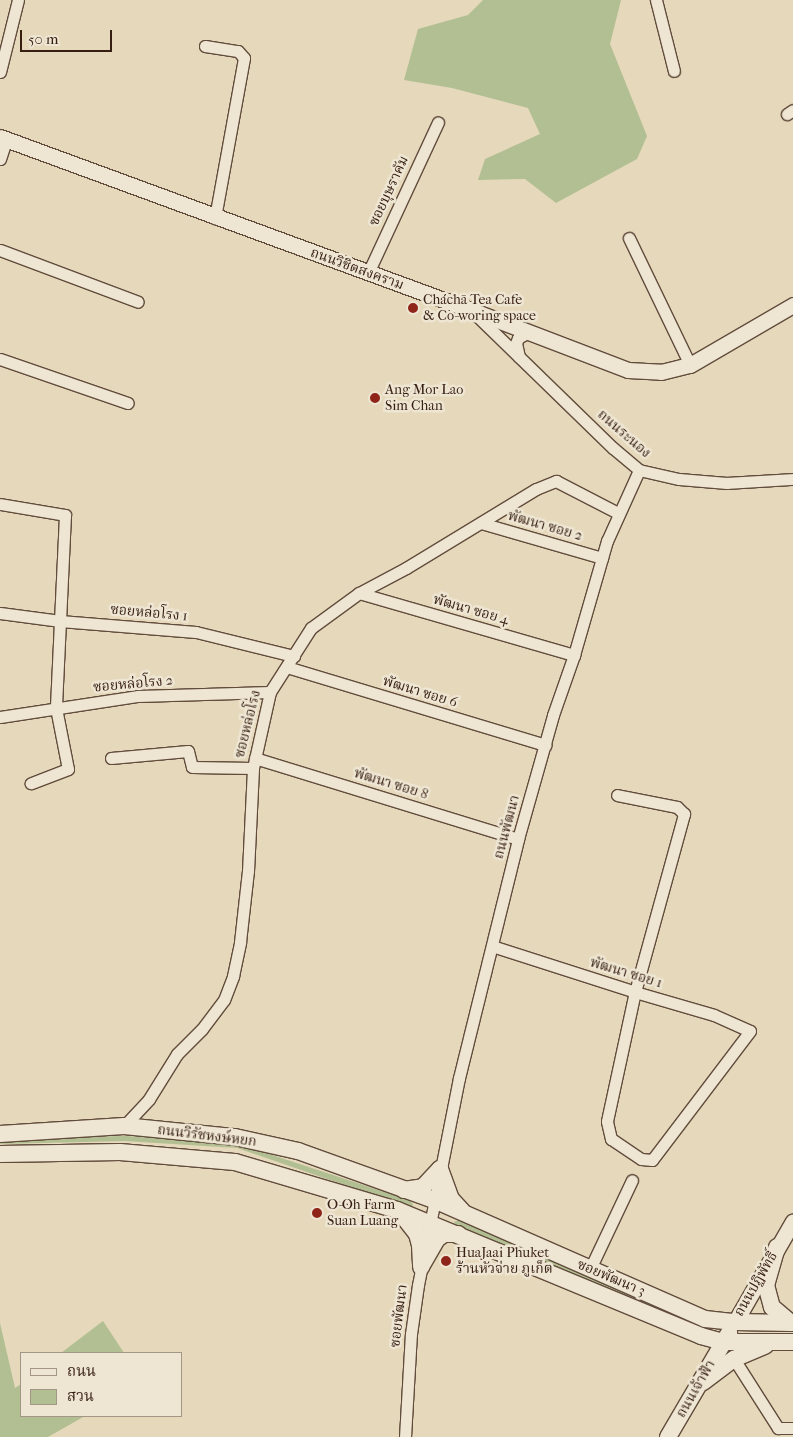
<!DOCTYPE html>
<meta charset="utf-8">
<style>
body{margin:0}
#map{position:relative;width:793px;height:1437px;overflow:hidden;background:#e5d8bb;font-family:"IM FELL French Canon","Noto Serif Thai",serif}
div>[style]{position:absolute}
.green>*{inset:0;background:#b2bf92}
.roads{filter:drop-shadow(1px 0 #624c3c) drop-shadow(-1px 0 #624c3c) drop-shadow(0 1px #624c3c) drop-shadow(0 -1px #624c3c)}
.minor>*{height:11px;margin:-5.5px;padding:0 5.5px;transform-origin:5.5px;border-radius:5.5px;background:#eee6d3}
.tertiary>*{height:15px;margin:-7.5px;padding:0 7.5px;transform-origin:7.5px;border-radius:7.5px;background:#eee6d3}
.secondary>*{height:16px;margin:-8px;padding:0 8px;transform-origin:8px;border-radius:8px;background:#eee6d3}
.dots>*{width:14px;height:14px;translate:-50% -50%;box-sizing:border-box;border:2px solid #eee6d3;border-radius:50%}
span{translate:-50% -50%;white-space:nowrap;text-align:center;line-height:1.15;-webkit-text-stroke:5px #eee6d3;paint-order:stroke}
.street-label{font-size:14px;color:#361e12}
.poi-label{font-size:14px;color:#361e12}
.left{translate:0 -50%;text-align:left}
.legend{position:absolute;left:20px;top:1352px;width:162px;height:65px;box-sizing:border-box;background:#eee6d3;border:1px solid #a49686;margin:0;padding:6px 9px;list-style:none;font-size:15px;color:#361e12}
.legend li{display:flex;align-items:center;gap:10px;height:25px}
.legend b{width:25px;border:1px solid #a49686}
.scale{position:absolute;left:20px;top:30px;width:92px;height:22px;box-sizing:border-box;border:2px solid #361e12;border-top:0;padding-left:6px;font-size:15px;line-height:18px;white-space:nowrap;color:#361e12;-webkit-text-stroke:4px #eee6d3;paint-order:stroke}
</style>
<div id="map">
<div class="green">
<i style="clip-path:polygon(483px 0,621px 0,610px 44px,647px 136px,637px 159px,556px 203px,525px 179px,478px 180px,485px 159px,540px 134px,528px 108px,452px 88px,404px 80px,418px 29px,468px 15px)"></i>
<i style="clip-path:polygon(126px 1136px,239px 1144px,409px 1200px,413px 1204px,412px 1207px,408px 1207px,237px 1148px,125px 1141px,0 1144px,0 1138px)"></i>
<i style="clip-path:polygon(459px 1220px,698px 1324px,692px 1326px,456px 1227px,454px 1222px)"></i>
<i style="clip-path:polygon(103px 1321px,124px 1353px,61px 1353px)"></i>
<i style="clip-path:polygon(0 1323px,15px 1388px,21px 1384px,21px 1416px,85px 1416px,48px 1437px,0 1437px)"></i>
</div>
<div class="roads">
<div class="minor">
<i style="left:656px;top:0;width:73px;rotate:75.8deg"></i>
<i style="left:205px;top:46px;width:33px;rotate:9deg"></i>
<i style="left:238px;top:51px;width:9px;rotate:49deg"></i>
<i style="left:244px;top:58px;width:163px;rotate:100.3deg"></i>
<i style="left:0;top:72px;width:74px;rotate:-76deg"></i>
<i style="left:787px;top:114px;width:7px;rotate:-34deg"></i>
<i style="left:0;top:159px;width:20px;rotate:-72deg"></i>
<i style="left:629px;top:238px;width:141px;rotate:64.3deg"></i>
<i style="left:0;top:250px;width:147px;rotate:20.6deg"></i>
<i style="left:368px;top:273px;width:166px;rotate:-65.1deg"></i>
<i style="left:474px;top:313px;width:194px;rotate:44.2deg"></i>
<i style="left:613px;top:448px;width:34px;rotate:40deg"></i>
<i style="left:639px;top:470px;width:41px;rotate:12.7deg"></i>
<i style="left:679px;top:479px;width:48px;rotate:4.8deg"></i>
<i style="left:727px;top:483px;width:66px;rotate:-3.5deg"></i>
<i style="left:519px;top:357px;width:14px;rotate:-102deg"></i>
<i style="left:516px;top:343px;width:5px;rotate:-68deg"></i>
<i style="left:518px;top:338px;width:13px;rotate:-29deg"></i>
<i style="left:0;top:359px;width:135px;rotate:19deg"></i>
<i style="left:0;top:504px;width:66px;rotate:9.6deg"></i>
<i style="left:65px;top:515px;width:193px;rotate:92.7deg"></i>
<i style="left:56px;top:708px;width:62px;rotate:78.9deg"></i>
<i style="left:68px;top:769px;width:40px;rotate:159deg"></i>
<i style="left:481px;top:523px;width:126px;rotate:16.1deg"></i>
<i style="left:359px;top:593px;width:224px;rotate:16.1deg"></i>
<i style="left:0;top:613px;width:61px;rotate:7.6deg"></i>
<i style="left:60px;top:621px;width:136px;rotate:4.6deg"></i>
<i style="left:196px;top:632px;width:101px;rotate:13.8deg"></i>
<i style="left:287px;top:667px;width:270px;rotate:16.8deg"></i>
<i style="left:0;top:717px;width:140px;rotate:-8.7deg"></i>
<i style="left:138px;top:696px;width:132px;rotate:-1.7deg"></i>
<i style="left:111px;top:758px;width:77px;rotate:-5.2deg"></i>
<i style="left:188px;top:751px;width:16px;rotate:76deg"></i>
<i style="left:192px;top:767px;width:61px;rotate:0.9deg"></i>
<i style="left:255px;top:758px;width:275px;rotate:17.1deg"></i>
<i style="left:492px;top:946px;width:150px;rotate:17.8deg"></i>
<i style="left:635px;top:992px;width:82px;rotate:16.2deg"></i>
<i style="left:714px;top:1015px;width:39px;rotate:24deg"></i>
<i style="left:750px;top:1031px;width:162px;rotate:127.2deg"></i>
<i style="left:652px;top:1160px;width:11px;rotate:-175deg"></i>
<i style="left:641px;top:1159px;width:36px;rotate:-146deg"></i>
<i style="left:611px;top:1139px;width:18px;rotate:-103deg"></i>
<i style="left:607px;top:1121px;width:132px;rotate:-77.8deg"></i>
<i style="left:635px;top:992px;width:185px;rotate:-74.6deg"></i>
<i style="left:684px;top:814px;width:10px;rotate:-135deg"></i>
<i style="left:677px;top:807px;width:61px;rotate:-168.7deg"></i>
<i style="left:124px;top:1126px;width:37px;rotate:-47deg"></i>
<i style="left:149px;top:1099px;width:53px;rotate:-58.1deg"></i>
<i style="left:177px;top:1054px;width:35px;rotate:-45deg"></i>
<i style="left:202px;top:1029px;width:36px;rotate:-53deg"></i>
<i style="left:224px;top:1000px;width:26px;rotate:-69deg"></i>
<i style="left:233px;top:976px;width:35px;rotate:-78deg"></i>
<i style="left:240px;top:942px;width:71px;rotate:-83.6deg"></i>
<i style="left:248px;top:871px;width:103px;rotate:-87.2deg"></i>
<i style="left:253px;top:768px;width:78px;rotate:-77.4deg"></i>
<i style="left:270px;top:692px;width:76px;rotate:-57.4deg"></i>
<i style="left:311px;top:628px;width:59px;rotate:-36.1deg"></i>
<i style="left:359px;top:593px;width:53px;rotate:-28deg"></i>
<i style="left:406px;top:568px;width:152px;rotate:-31.3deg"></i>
<i style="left:536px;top:489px;width:22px;rotate:-22deg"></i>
<i style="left:556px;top:481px;width:70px;rotate:27.3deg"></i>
<i style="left:590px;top:1269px;width:98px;rotate:-64.7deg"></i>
<i style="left:734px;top:1359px;width:82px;rotate:57.5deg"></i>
<i style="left:778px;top:1428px;width:15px"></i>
<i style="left:405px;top:1437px;width:103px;rotate:-86.7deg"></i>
<i style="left:411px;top:1334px;width:49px;rotate:-81.9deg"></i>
<i style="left:418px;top:1285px;width:211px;rotate:-78.8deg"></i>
<i style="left:459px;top:1078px;width:246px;rotate:-76.1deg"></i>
<i style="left:518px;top:839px;width:129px;rotate:-74.2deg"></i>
<i style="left:553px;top:715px;width:64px;rotate:-70.7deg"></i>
<i style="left:574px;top:655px;width:119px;rotate:-73.9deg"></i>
<i style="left:607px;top:541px;width:78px;rotate:-65.7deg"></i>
</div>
<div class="tertiary">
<i style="left:0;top:137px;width:502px;rotate:20.17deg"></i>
<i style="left:471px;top:310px;width:168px;rotate:20.9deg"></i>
<i style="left:628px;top:370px;width:33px;rotate:3deg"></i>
<i style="left:661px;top:372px;width:30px;rotate:-14deg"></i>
<i style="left:690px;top:365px;width:119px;rotate:-30.2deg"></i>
<i style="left:735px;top:1322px;width:116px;rotate:-60.1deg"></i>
</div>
<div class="secondary">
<i style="left:0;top:1134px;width:124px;rotate:-3.7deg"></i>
<i style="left:124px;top:1126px;width:112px;rotate:5.7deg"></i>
<i style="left:235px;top:1137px;width:65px;rotate:12.5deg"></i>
<i style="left:298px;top:1151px;width:145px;rotate:19.8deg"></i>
<i style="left:434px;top:1200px;width:296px;rotate:23.7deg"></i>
<i style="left:705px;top:1319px;width:30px;rotate:6deg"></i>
<i style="left:735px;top:1322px;width:58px;rotate:1deg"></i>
<i style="left:0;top:1154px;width:120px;rotate:-1deg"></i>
<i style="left:120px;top:1152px;width:115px;rotate:5deg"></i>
<i style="left:235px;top:1162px;width:169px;rotate:16.5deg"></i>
<i style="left:397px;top:1210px;width:329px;rotate:22.5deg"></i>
<i style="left:701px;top:1336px;width:23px;rotate:15deg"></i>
<i style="left:723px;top:1342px;width:70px"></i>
<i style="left:404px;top:1190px;width:19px;rotate:-9deg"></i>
<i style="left:423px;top:1187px;width:25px;rotate:-47deg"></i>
<i style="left:440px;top:1169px;width:32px;rotate:70deg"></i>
<i style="left:451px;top:1199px;width:16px;rotate:47deg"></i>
<i style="left:399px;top:1211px;width:29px;rotate:52deg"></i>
<i style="left:417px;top:1234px;width:11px;rotate:75deg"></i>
<i style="left:420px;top:1245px;width:22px;rotate:87deg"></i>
<i style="left:777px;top:1247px;width:40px;rotate:106deg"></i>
<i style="left:766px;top:1285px;width:23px;rotate:75deg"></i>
<i style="left:772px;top:1307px;width:25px;rotate:40deg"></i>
<i style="left:422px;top:1265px;width:30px;rotate:-60deg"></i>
<i style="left:437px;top:1239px;width:9px;rotate:-36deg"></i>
<i style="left:444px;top:1234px;width:14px"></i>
<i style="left:703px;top:1382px;width:39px;rotate:-37deg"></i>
<i style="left:734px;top:1359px;width:34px;rotate:-23deg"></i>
<i style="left:668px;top:1437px;width:121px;rotate:-59.6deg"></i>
</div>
</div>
<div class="dots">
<i style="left:413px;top:308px;background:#8f2418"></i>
<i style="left:375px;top:398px;background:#8f2418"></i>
<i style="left:317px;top:1213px;background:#8f2418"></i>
<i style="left:446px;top:1261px;background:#8f2418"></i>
</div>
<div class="street-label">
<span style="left:389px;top:191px;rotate:-65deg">ซอยบุษราคัม</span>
<span style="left:357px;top:269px;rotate:20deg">ถนนวิชิตสงคราม</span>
<span style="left:624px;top:434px;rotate:41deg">ถนนระนอง</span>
<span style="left:545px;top:526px;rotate:16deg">พัฒนา ซอย 2</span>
<span style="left:471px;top:610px;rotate:16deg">พัฒนา ซอย 4</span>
<span style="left:149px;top:613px;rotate:5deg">ซอยหล่อโรง 1</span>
<span style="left:133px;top:684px;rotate:-5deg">ซอยหล่อโรง 2</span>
<span style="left:420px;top:692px;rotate:17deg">พัฒนา ซอย 6</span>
<span style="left:248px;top:724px;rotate:-76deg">ซอยหล่อโรง</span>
<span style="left:391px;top:784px;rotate:17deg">พัฒนา ซอย 8</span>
<span style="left:507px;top:827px;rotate:-75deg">ถนนพัฒนา</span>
<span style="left:626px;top:973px;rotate:17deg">พัฒนา ซอย 1</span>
<span style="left:207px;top:1136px;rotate:7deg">ถนนวิรัชหงษ์หยก</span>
<span style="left:611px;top:1278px;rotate:23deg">ซอยพัฒนา 3</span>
<span style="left:756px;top:1284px;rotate:-60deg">ถนนปฏิพัทธิ์</span>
<span style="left:399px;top:1316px;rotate:-83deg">ซอยพัฒนา</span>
<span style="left:696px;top:1389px;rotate:-60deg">ถนนเจ้าฟ้า</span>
</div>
<div class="poi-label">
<span class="left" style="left:423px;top:308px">Cháchā Tea Cafe<br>&amp; Co-woring space</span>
<span class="left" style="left:385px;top:398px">Ang Mor Lao<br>Sim Chan</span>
<span class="left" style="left:327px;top:1213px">O-Oh Farm<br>Suan Luang</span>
<span class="left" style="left:456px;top:1261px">HuaJaai Phuket<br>ร้านหัวจ่าย ภูเก็ต</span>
</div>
<ul class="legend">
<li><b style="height:6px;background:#eee6d3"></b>ถนน</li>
<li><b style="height:14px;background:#b2bf92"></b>สวน</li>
</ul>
<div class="scale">50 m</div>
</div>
